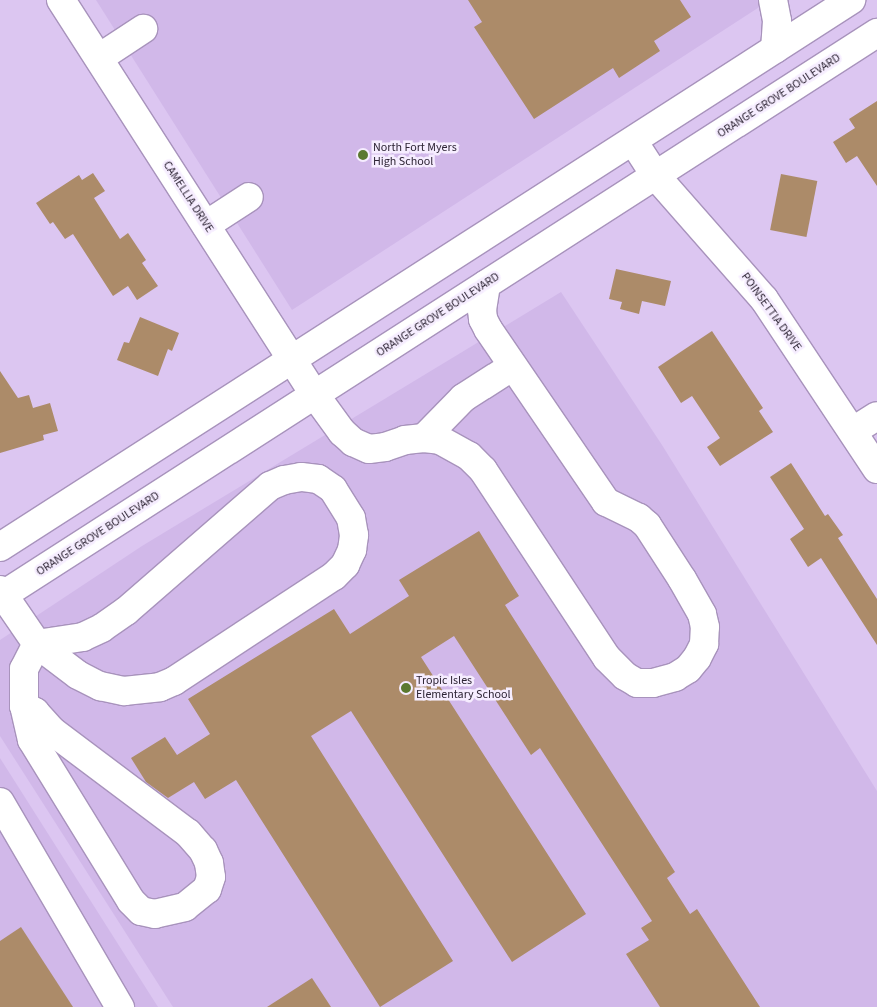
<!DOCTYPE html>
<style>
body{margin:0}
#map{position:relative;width:877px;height:1007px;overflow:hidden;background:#dcc6f1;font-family:"Source Sans 3",sans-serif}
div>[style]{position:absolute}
.built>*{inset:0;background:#d1b8e9}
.building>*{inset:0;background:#ac8b69;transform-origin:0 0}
.roads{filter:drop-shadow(1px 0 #a893bc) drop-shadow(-1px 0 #a893bc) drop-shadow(0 1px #a893bc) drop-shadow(0 -1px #a893bc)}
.minor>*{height:28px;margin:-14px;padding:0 14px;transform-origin:14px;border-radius:14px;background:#fff}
.dots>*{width:14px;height:14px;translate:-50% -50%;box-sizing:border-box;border:2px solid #f6edff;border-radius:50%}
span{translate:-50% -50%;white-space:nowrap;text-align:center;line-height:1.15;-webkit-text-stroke:5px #f6edff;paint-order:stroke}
.street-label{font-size:12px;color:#2d2434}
.poi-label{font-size:12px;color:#2d2434}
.left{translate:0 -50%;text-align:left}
</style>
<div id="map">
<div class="built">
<i style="clip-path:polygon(96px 0,770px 0,292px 310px)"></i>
<i style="clip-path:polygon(561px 292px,662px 445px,877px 791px,877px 1007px,173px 1007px,0 736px,0 640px,142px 546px)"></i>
<i style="clip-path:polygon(0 758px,158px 1007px,0 1007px)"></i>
</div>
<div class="building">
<i style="clip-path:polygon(468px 0,680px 0,691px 17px,654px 41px,660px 51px,619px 78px,613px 68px,534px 119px,474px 27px,482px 22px)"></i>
<i style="clip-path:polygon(877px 101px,877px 186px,857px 156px,846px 163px,833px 142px,855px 128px,849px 119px)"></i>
<i style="clip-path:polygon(93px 173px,105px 191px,94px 198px,120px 239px,128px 233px,146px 260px,142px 263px,158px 286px,137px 300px,128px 286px,113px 296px,73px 234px,65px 239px,53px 222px,50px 224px,36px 203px,79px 175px,82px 180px)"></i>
<i style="left:781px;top:174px;width:37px;height:57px;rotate:11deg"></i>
<i style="clip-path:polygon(616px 269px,671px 281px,665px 306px,642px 301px,639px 314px,620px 309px,622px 302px,609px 299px)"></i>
<i style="clip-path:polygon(140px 317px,179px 333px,172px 351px,168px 349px,158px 376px,117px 360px,124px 342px,129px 343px)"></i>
<i style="clip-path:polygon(712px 331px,763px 408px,759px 411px,773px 432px,720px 466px,707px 447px,720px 438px,692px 396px,681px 403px,658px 367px)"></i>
<i style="clip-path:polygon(0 371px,18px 398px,29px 395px,33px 408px,50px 403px,58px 431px,43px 435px,44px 440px,0 453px)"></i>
<i style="clip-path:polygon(791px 463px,825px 516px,828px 514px,843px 535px,838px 538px,877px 599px,877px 645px,821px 558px,808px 567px,790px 539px,804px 529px,770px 477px)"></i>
<i style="clip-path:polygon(479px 531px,519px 596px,505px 605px,675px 872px,667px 878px,690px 914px,697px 909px,760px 1007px,660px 1007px,626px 954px,649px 940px,641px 928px,652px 921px,540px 748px,531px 755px,454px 636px,421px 657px,586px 914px,512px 962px,351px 711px,311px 736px,453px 961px,380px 1007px,236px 780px,205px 799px,194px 782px,168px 798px,146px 782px,131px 758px,165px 737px,177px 755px,210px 734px,188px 699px,334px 609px,350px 634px,409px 596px,399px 580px)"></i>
<i style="clip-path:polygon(21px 927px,73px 1007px,0 1007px,0 941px)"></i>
<i style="clip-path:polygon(312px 978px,331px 1007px,267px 1007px)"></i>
</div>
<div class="roads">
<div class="minor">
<i style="left:61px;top:0;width:470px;rotate:57.3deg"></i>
<i style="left:315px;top:395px;width:46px;rotate:53.9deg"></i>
<i style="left:342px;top:432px;width:15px;rotate:42deg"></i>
<i style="left:353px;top:442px;width:17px;rotate:24deg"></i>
<i style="left:369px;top:449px;width:16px;rotate:-7deg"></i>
<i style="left:385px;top:447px;width:21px;rotate:-19deg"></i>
<i style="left:405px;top:440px;width:19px;rotate:-6deg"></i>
<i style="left:424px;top:438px;width:16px;rotate:7deg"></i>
<i style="left:440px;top:440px;width:33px;rotate:29deg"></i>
<i style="left:469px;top:456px;width:20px;rotate:45deg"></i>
<i style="left:483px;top:470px;width:225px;rotate:56.6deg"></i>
<i style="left:607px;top:658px;width:25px;rotate:45deg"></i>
<i style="left:625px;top:676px;width:14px;rotate:30deg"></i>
<i style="left:637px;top:683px;width:16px"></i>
<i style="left:653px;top:683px;width:23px;rotate:-15deg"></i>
<i style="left:675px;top:677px;width:15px;rotate:-32deg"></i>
<i style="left:688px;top:669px;width:14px;rotate:-51deg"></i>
<i style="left:697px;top:658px;width:16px;rotate:-63deg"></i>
<i style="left:704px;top:644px;width:17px;rotate:-87deg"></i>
<i style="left:705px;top:627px;width:13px;rotate:-103deg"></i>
<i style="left:702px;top:614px;width:40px;rotate:-119.7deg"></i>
<i style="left:682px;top:579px;width:64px;rotate:-122.9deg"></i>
<i style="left:647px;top:525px;width:11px;rotate:-139deg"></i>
<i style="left:639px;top:518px;width:37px;rotate:-154deg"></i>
<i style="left:606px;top:502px;width:209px;rotate:-124.3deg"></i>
<i style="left:488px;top:329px;width:11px;rotate:-117deg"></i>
<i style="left:483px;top:319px;width:9px;rotate:-96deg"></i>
<i style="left:482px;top:310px;width:26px;rotate:-81deg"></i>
<i style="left:773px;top:0;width:21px;rotate:79deg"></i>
<i style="left:777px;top:21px;width:28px;rotate:94deg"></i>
<i style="left:99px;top:58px;width:53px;rotate:-33.4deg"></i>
<i style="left:633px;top:141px;width:40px;rotate:57.1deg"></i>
<i style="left:655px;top:175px;width:165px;rotate:48.7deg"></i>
<i style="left:764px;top:299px;width:204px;rotate:56.4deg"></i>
<i style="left:206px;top:225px;width:51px;rotate:-33.1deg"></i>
<i style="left:853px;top:431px;width:28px;rotate:-32deg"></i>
<i style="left:424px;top:438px;width:56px;rotate:-45.7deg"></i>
<i style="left:463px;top:398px;width:59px;rotate:-32.6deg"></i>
<i style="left:0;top:547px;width:1012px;rotate:-32.73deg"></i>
<i style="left:0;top:590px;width:65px;rotate:55.6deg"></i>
<i style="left:37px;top:644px;width:51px;rotate:37.1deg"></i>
<i style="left:78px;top:675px;width:25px;rotate:27deg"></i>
<i style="left:100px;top:686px;width:25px;rotate:12deg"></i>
<i style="left:124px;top:691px;width:36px;rotate:-6deg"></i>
<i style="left:160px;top:687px;width:15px;rotate:-23deg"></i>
<i style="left:174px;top:681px;width:191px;rotate:-33.3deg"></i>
<i style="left:334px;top:576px;width:16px;rotate:-45deg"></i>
<i style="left:345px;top:565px;width:17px;rotate:-65deg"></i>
<i style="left:352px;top:550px;width:15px;rotate:-82deg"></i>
<i style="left:354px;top:535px;width:17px;rotate:-100deg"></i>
<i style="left:351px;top:518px;width:34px;rotate:-122deg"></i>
<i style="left:333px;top:489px;width:18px;rotate:-146deg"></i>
<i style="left:318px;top:479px;width:17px;rotate:-173deg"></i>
<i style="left:301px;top:477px;width:17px;rotate:170deg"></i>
<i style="left:284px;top:480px;width:15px;rotate:157deg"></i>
<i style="left:270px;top:486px;width:191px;rotate:139deg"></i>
<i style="left:126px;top:611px;width:29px;rotate:145deg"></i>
<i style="left:102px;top:628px;width:21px;rotate:155deg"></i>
<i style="left:83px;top:637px;width:47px;rotate:171.3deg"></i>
<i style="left:0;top:597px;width:1043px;rotate:-32.75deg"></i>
<i style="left:24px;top:706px;width:13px;rotate:29deg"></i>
<i style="left:35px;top:712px;width:25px;rotate:48deg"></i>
<i style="left:52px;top:731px;width:170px;rotate:36.9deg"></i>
<i style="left:188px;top:833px;width:23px;rotate:49deg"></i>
<i style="left:203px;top:850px;width:14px;rotate:65deg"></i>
<i style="left:209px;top:863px;width:14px;rotate:82deg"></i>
<i style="left:211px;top:877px;width:13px;rotate:108deg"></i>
<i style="left:207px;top:889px;width:28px;rotate:141deg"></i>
<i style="left:185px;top:907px;width:31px;rotate:167deg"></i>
<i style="left:155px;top:914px;width:14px;rotate:-168deg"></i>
<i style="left:141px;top:911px;width:14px;rotate:-135deg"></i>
<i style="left:131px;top:901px;width:189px;rotate:-121.6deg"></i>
<i style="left:32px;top:740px;width:35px;rotate:-103deg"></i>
<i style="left:24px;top:706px;width:37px;rotate:-90deg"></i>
<i style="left:24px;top:669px;width:28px;rotate:-63deg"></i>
<i style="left:0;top:802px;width:238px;rotate:59.7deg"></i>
</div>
</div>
<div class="dots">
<i style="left:363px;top:155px;background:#5b792f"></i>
<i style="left:406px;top:688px;background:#5b792f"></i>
</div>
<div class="street-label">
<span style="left:779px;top:96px;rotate:-33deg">ORANGE GROVE BOULEVARD</span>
<span style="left:188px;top:197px;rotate:57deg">CAMELLIA DRIVE</span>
<span style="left:771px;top:312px;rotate:54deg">POINSETTIA DRIVE</span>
<span style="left:438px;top:315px;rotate:-33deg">ORANGE GROVE BOULEVARD</span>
<span style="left:98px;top:534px;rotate:-33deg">ORANGE GROVE BOULEVARD</span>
</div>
<div class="poi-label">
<span class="left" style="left:373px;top:155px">North Fort Myers<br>High School</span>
<span class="left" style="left:416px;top:688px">Tropic Isles<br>Elementary School</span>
</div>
</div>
